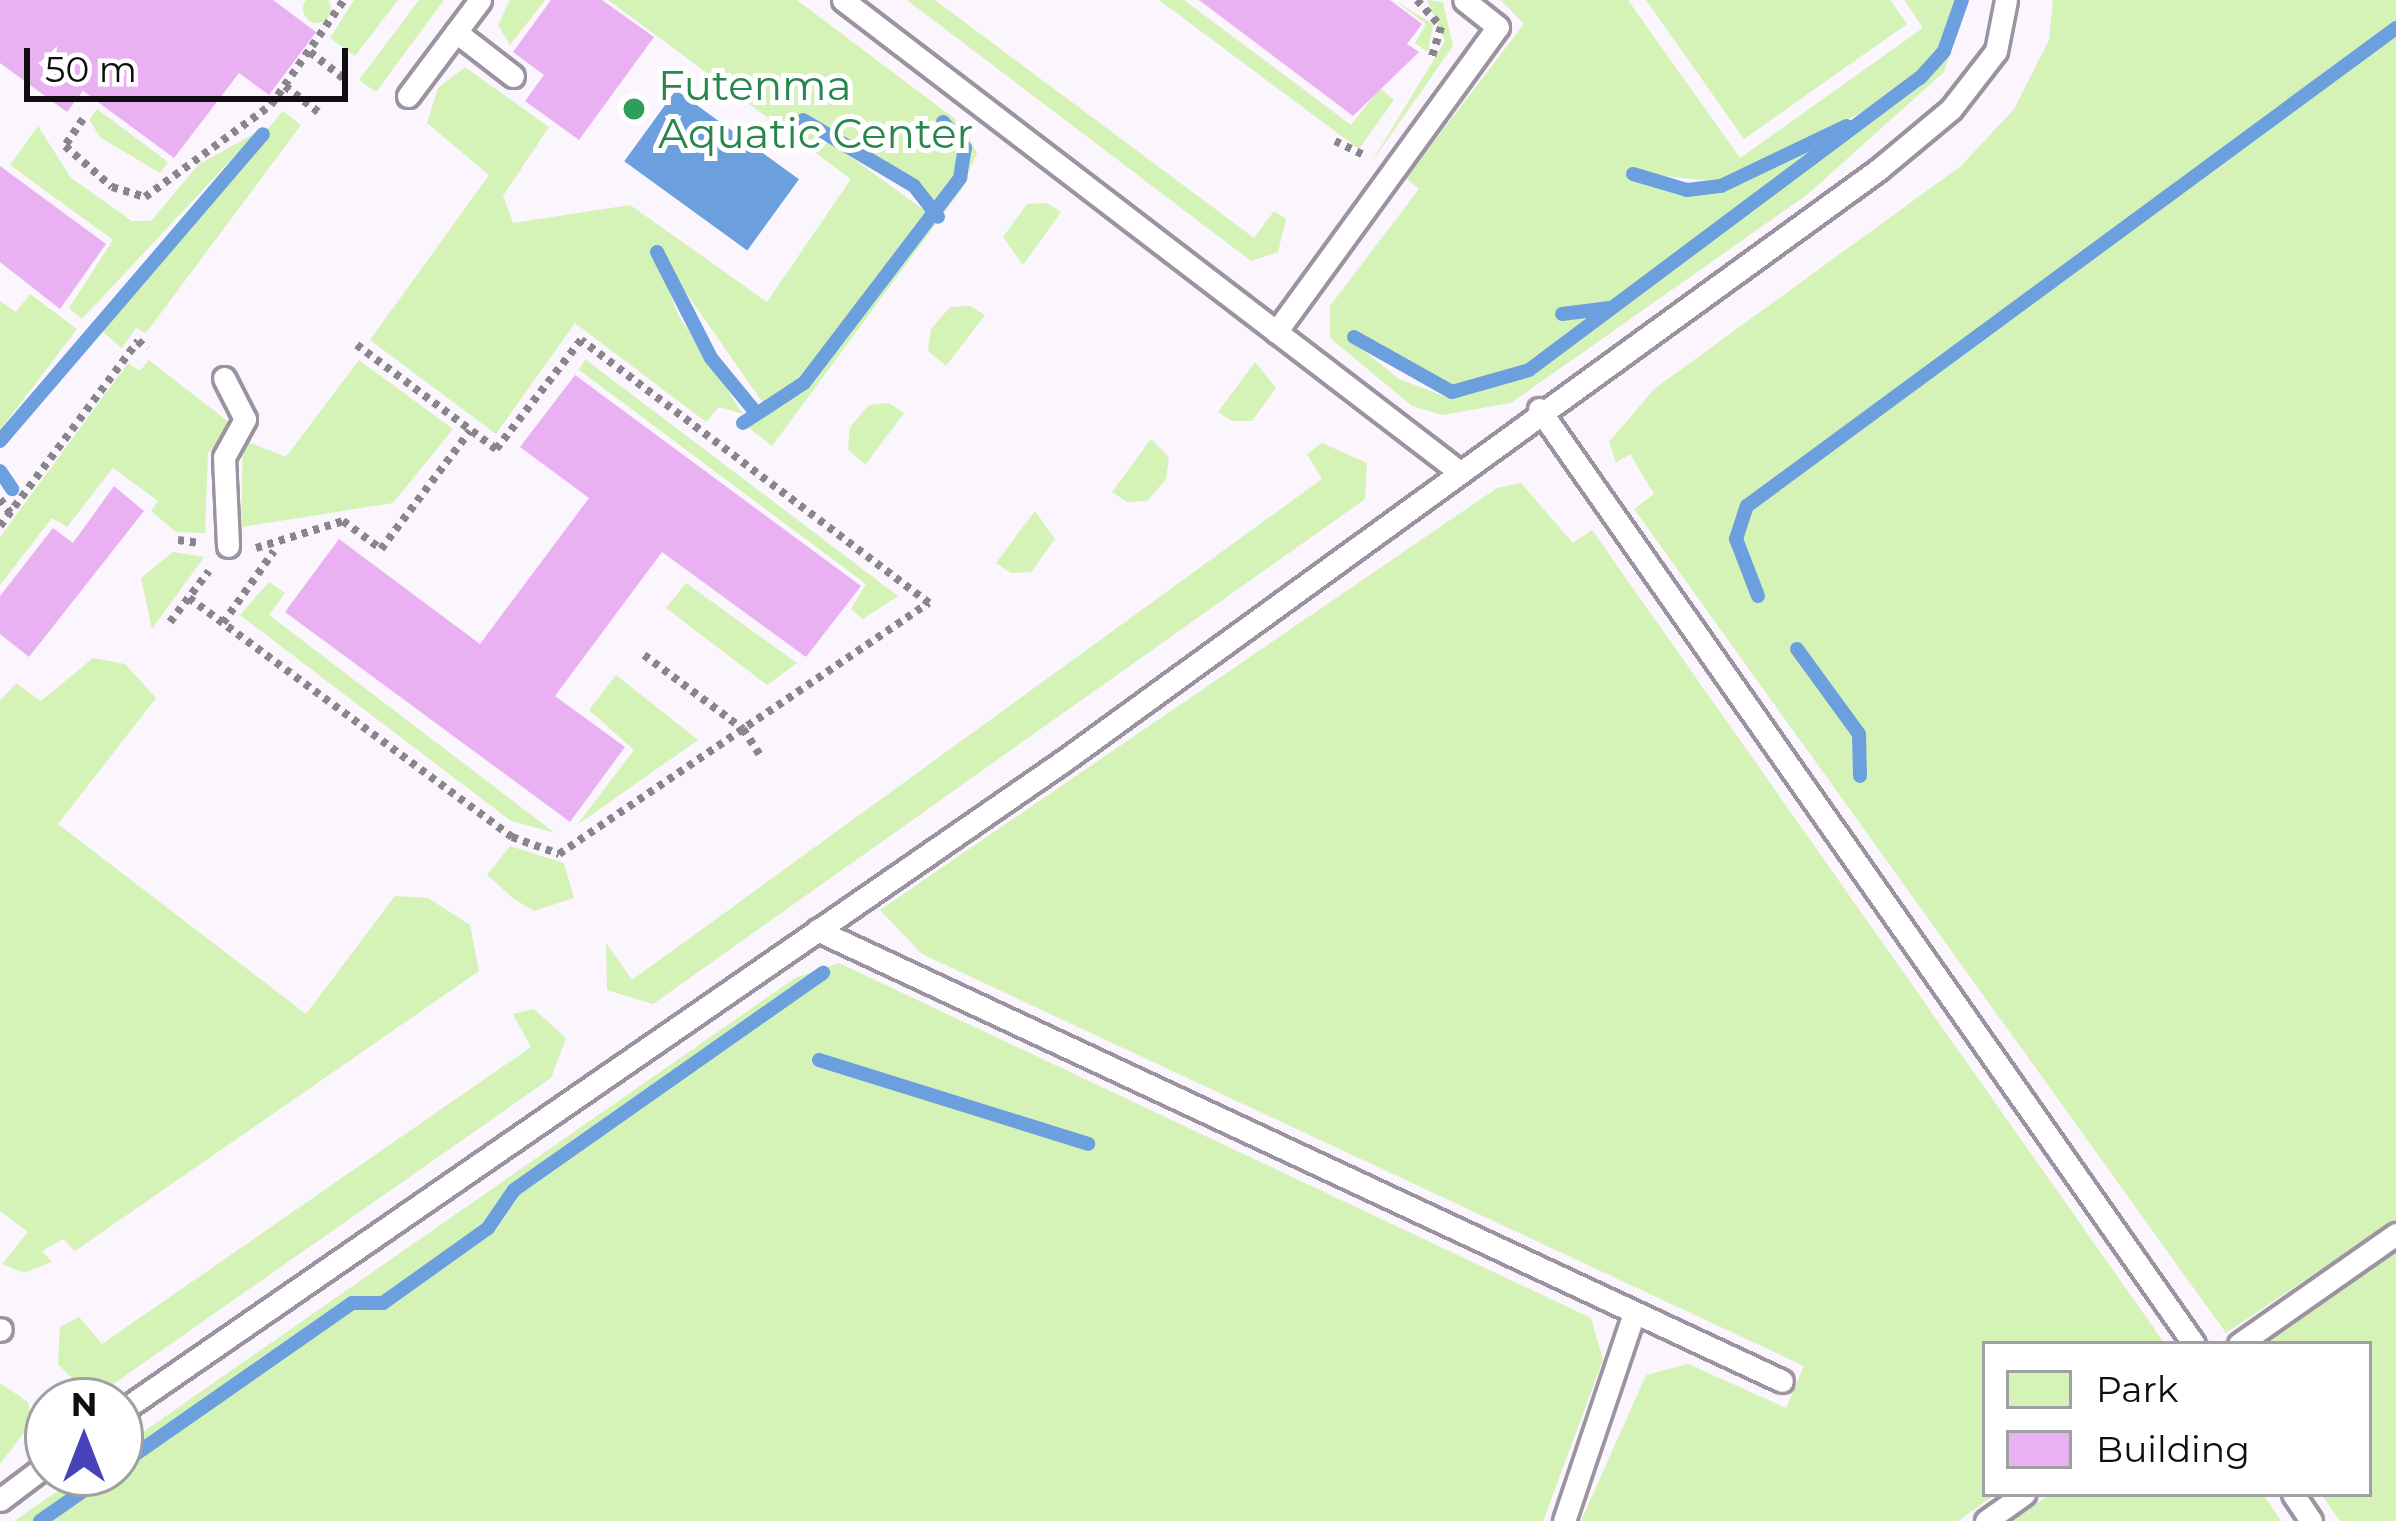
<!DOCTYPE html>
<style>
body{margin:0}
#map{position:relative;width:2396px;height:1521px;overflow:hidden;background:#fbf5fe;font-family:Montserrat,sans-serif}
div>[style]{position:absolute}
.green>*{inset:0;background:#d5f2b7}
.round{border-radius:50%}
.water>*{inset:0;background:#6c9fdd;transform-origin:0 0}
.stream>*{height:14px;margin:-7px;padding:0 7px;transform-origin:7px;border-radius:7px;background:#6c9fdd}
.building>*{inset:0;background:#e9b1f1}
.path>*{height:8px;margin-top:-4px;transform-origin:0;background:repeating-linear-gradient(90deg,#8a858c 0 6px,transparent 0 12px)}
.roads{filter:drop-shadow(3px 0 #9c93a1) drop-shadow(-3px 0 #9c93a1) drop-shadow(0 3px #9c93a1) drop-shadow(0 -3px #9c93a1)}
.lane>*{height:21px;margin:-10.5px;padding:0 10.5px;transform-origin:10.5px;border-radius:10.5px;background:#fff}
.dots>*{width:33px;height:33px;translate:-50% -50%;box-sizing:border-box;border:6px solid #fff;border-radius:50%}
span{translate:-50% -50%;white-space:nowrap;text-align:center;line-height:1.15;-webkit-text-stroke:10px #fff;paint-order:stroke}
.leisure-label{font-size:42px;color:#27864d}
.left{translate:0 -50%;text-align:left}
.legend{position:absolute;left:1982px;top:1341px;width:390px;height:156px;box-sizing:border-box;background:#fff;border:3px solid #a09fa1;margin:0;padding:15px 21px;list-style:none;font-size:36px;color:#110e13}
.legend li{display:flex;align-items:center;gap:24px;height:60px}
.legend b{width:60px;border:3px solid #a09fa1}
.north{position:absolute;left:24px;top:1377px;width:120px;height:120px;box-sizing:border-box;background:#fff;border:3px solid #a09fa1;border-radius:50%;rotate:0deg;font-size:33px;font-weight:700;line-height:48px;text-align:center;color:#110e13}
.north::after{content:'';display:block;margin:auto;width:42px;height:54px;background:#4742b8;clip-path:polygon(50% 0,100% 100%,50% 72%,0 100%)}
.scale{position:absolute;left:24px;top:48px;width:324px;height:54px;box-sizing:border-box;border:6px solid #110e13;border-top:0;padding-left:15px;font-size:36px;line-height:42px;white-space:nowrap;color:#110e13;-webkit-text-stroke:9px #fff;paint-order:stroke}
</style>
<div id="map">
<div class="green">
<i class="round" style="left:303px;top:-5px;width:28px;height:28px"></i>
<i style="clip-path:polygon(354px 0,398px 0,355px 56px,330px 38px)"></i>
<i style="clip-path:polygon(419px 0,444px 0,376px 92px,359px 80px)"></i>
<i style="clip-path:polygon(510px 0,545px 0,510px 45px,498px 25px)"></i>
<i style="clip-path:polygon(608px 0,797px 0,959px 122px,977px 153px,961px 190px,772px 446px,748px 427px,808px 386px,969px 170px,968px 139px,941px 115px,935px 122px,963px 161px,935px 204px,918px 180px,796px 117px,928px 213px,801px 380px,763px 403px,652px 244px,678px 315px,743px 414px,719px 407px,706px 422px,575px 323px,496px 434px,370px 340px,489px 175px,427px 123px,438px 88px,465px 67px,549px 127px,503px 196px,513px 223px,630px 205px,767px 302px,851px 179px)"></i>
<i style="clip-path:polygon(907px 0,935px 0,1254px 238px,1274px 211px,1286px 219px,1278px 252px,1251px 261px)"></i>
<i style="clip-path:polygon(1159px 0,1184px 0,1351px 125px,1380px 88px,1394px 100px,1359px 149px)"></i>
<i style="clip-path:polygon(1394px 0,1433px 24px,1428px 52px,1415px 43px,1426px 24px)"></i>
<i style="clip-path:polygon(1427px 0,1443px 2px,1453px 46px,1371px 163px,1445px 41px)"></i>
<i style="clip-path:polygon(1501px 0,1628px 0,1740px 158px,1923px 28px,1904px 0,1956px 0,1942px 50px,1879px 104px,1720px 182px,1630px 172px,1657px 188px,1722px 189px,1856px 124px,1614px 304px,1563px 310px,1607px 311px,1528px 366px,1453px 388px,1347px 337px,1399px 379px,1449px 398px,1531px 376px,1918px 87px,1946px 57px,1967px 0,1944px 72px,1808px 194px,1511px 403px,1442px 415px,1412px 406px,1330px 338px,1330px 306px,1419px 189px,1406px 178px,1524px 24px)"></i>
<i style="clip-path:polygon(1646px 0,1890px 0,1907px 24px,1744px 139px)"></i>
<i style="clip-path:polygon(2053px 0,2396px 0,2396px 1219px,2226px 1333px,1634px 509px,1654px 494px,1630px 454px,1616px 463px,1609px 442px,1654px 389px,1961px 166px,2014px 109px,2049px 40px)"></i>
<i style="clip-path:polygon(97px 109px,168px 162px,160px 173px,101px 138px,89px 120px)"></i>
<i style="clip-path:polygon(283px 111px,301px 125px,146px 333px,136px 328px,122px 348px,97px 327px)"></i>
<i style="clip-path:polygon(38px 126px,71px 178px,132px 221px,151px 221px,198px 165px,257px 132px,82px 319px,69px 308px,113px 240px,10px 165px)"></i>
<i style="clip-path:polygon(1047px 203px,1061px 212px,1023px 265px,1003px 237px,1027px 204px)"></i>
<i style="clip-path:polygon(30px 294px,77px 329px,0 430px,0 301px,16px 312px)"></i>
<i style="clip-path:polygon(970px 306px,985px 315px,946px 366px,928px 351px,931px 329px,950px 307px)"></i>
<i style="clip-path:polygon(585px 359px,898px 596px,863px 619px,851px 609px,866px 584px,579px 370px)"></i>
<i style="clip-path:polygon(149px 360px,231px 424px,208px 453px,205px 533px,176px 532px,151px 511px,158px 501px,113px 468px,67px 527px,52px 518px,0 585px,0 537px,128px 363px,140px 371px)"></i>
<i style="clip-path:polygon(359px 360px,453px 429px,393px 503px,241px 527px,243px 440px,286px 457px)"></i>
<i style="clip-path:polygon(1255px 362px,1276px 388px,1252px 421px,1232px 421px,1218px 412px)"></i>
<i style="clip-path:polygon(889px 403px,904px 413px,865px 465px,848px 449px,850px 427px,869px 405px)"></i>
<i style="clip-path:polygon(1151px 439px,1169px 457px,1166px 479px,1147px 501px,1127px 502px,1112px 492px)"></i>
<i style="clip-path:polygon(1322px 443px,1367px 463px,1365px 499px,653px 1004px,607px 990px,606px 943px,632px 980px,1322px 479px,1307px 454px)"></i>
<i style="clip-path:polygon(1521px 483px,1573px 543px,1592px 530px,2165px 1344px,1985px 1344px,1985px 1494px,1996px 1494px,1958px 1521px,1581px 1521px,1646px 1375px,1688px 1364px,1786px 1408px,1804px 1366px,922px 954px,880px 910px,1497px 488px)"></i>
<i style="clip-path:polygon(1035px 511px,1055px 539px,1031px 572px,1011px 573px,996px 563px)"></i>
<i style="clip-path:polygon(173px 552px,204px 557px,152px 629px,141px 578px)"></i>
<i style="clip-path:polygon(269px 582px,285px 593px,269px 615px,555px 833px,511px 821px,240px 615px)"></i>
<i style="clip-path:polygon(686px 583px,797px 663px,767px 685px,666px 608px)"></i>
<i style="clip-path:polygon(93px 658px,125px 664px,156px 698px,58px 824px,306px 1014px,395px 896px,428px 898px,470px 925px,479px 971px,75px 1251px,63px 1239px,42px 1251px,52px 1262px,24px 1273px,2px 1264px,28px 1232px,0 1211px,0 701px,16px 683px,41px 701px)"></i>
<i style="clip-path:polygon(616px 675px,698px 740px,577px 825px,634px 750px,589px 710px)"></i>
<i style="clip-path:polygon(510px 846px,564px 863px,574px 898px,534px 911px,514px 899px,487px 875px)"></i>
<i style="clip-path:polygon(839px 963px,1591px 1318px,1603px 1360px,1543px 1521px,14px 1521px,84px 1473px,120px 1473px,120px 1448px,795px 978px)"></i>
<i style="clip-path:polygon(534px 1009px,566px 1038px,551px 1078px,112px 1385px,73px 1379px,58px 1364px,60px 1327px,79px 1317px,102px 1344px,531px 1047px,513px 1014px)"></i>
<i style="clip-path:polygon(2396px 1251px,2396px 1521px,2340px 1521px,2321px 1494px,2369px 1494px,2369px 1344px,2265px 1344px)"></i>
<i style="clip-path:polygon(0 1383px,28px 1402px,32px 1422px,0 1464px)"></i>
<i style="clip-path:polygon(2050px 1494px,2263px 1494px,2281px 1521px,2012px 1521px)"></i>
</div>
<div class="water">
<i style="left:676px;top:90px;width:152px;height:88px;rotate:36deg"></i>
</div>
<div class="stream">
<i style="left:803px;top:120px;width:129px;rotate:30.7deg"></i>
<i style="left:914px;top:186px;width:39px;rotate:52deg"></i>
<i style="left:1633px;top:174px;width:56px;rotate:16.5deg"></i>
<i style="left:1687px;top:190px;width:34px;rotate:-7deg"></i>
<i style="left:1721px;top:186px;width:139px;rotate:-25.6deg"></i>
<i style="left:657px;top:252px;width:119px;rotate:63deg"></i>
<i style="left:711px;top:358px;width:72px;rotate:50.6deg"></i>
<i style="left:1562px;top:314px;width:48px;rotate:-7.1deg"></i>
<i style="left:1354px;top:337px;width:112px;rotate:29.3deg"></i>
<i style="left:1452px;top:392px;width:80px;rotate:-15.9deg"></i>
<i style="left:1529px;top:370px;width:488px;rotate:-36.8deg"></i>
<i style="left:1920px;top:78px;width:36px;rotate:-48deg"></i>
<i style="left:1944px;top:51px;width:54px;rotate:-70.6deg"></i>
<i style="left:743px;top:423px;width:73px;rotate:-33.3deg"></i>
<i style="left:804px;top:383px;width:258px;rotate:-52.7deg"></i>
<i style="left:960px;top:178px;width:30px;rotate:-81deg"></i>
<i style="left:965px;top:148px;width:34px;rotate:-130deg"></i>
<i style="left:0;top:441px;width:404px;rotate:-49.4deg"></i>
<i style="left:0;top:471px;width:22px;rotate:56deg"></i>
<i style="left:1758px;top:596px;width:61px;rotate:-111.1deg"></i>
<i style="left:1736px;top:539px;width:35px;rotate:-72deg"></i>
<i style="left:1747px;top:506px;width:806px;rotate:-36.37deg"></i>
<i style="left:1797px;top:649px;width:105px;rotate:53.9deg"></i>
<i style="left:1859px;top:734px;width:42px;rotate:88.6deg"></i>
<i style="left:819px;top:1060px;width:282px;rotate:17.3deg"></i>
<i style="left:120px;top:1465px;width:283px;rotate:-34.9deg"></i>
<i style="left:352px;top:1303px;width:31px"></i>
<i style="left:383px;top:1303px;width:129px;rotate:-35.5deg"></i>
<i style="left:488px;top:1228px;width:46px;rotate:-55.6deg"></i>
<i style="left:514px;top:1190px;width:378px;rotate:-35.1deg"></i>
<i style="left:40px;top:1521px;width:84px;rotate:-34.8deg"></i>
</div>
<div class="building">
<i style="clip-path:polygon(0 0,273px 0,316px 32px,269px 95px,239px 73px,174px 158px,83px 91px,67px 112px,0 63px)"></i>
<i style="clip-path:polygon(551px 0,602px 0,654px 37px,579px 140px,525px 101px,544px 75px,513px 52px)"></i>
<i style="clip-path:polygon(1199px 0,1390px 0,1422px 24px,1407px 44px,1419px 52px,1353px 116px)"></i>
<i style="clip-path:polygon(0 166px,106px 244px,60px 309px,0 262px)"></i>
<i style="clip-path:polygon(575px 375px,861px 586px,806px 657px,662px 552px,555px 696px,625px 747px,570px 822px,285px 612px,339px 539px,480px 644px,589px 498px,520px 447px)"></i>
<i style="clip-path:polygon(114px 486px,144px 511px,29px 657px,0 634px,0 596px,53px 528px,73px 543px)"></i>
</div>
<div class="path">
<i style="left:1417px;top:0;width:36px;rotate:48deg"></i>
<i style="left:1441px;top:27px;width:34px;rotate:107deg"></i>
<i style="left:310px;top:52px;width:47px;rotate:38.1deg"></i>
<i style="left:285px;top:86px;width:47px;rotate:38.1deg"></i>
<i style="left:83px;top:119px;width:32px;rotate:124deg"></i>
<i style="left:65px;top:146px;width:62px;rotate:41.1deg"></i>
<i style="left:112px;top:187px;width:34px;rotate:17deg"></i>
<i style="left:145px;top:197px;width:156px;rotate:-36.1deg"></i>
<i style="left:271px;top:105px;width:128px;rotate:-55.2deg"></i>
<i style="left:1335px;top:141px;width:32px;rotate:26deg"></i>
<i style="left:0;top:499px;width:17px;rotate:54deg"></i>
<i style="left:0;top:526px;width:231px;rotate:-53.3deg"></i>
<i style="left:138px;top:341px;width:12px;rotate:42deg"></i>
<i style="left:178px;top:540px;width:21px;rotate:8deg"></i>
<i style="left:256px;top:548px;width:91px;rotate:-17.2deg"></i>
<i style="left:343px;top:521px;width:47px;rotate:36.4deg"></i>
<i style="left:381px;top:549px;width:148px;rotate:-53deg"></i>
<i style="left:189px;top:598px;width:402px;rotate:36.5deg"></i>
<i style="left:512px;top:837px;width:50px;rotate:19.9deg"></i>
<i style="left:559px;top:854px;width:447px;rotate:-34.2deg"></i>
<i style="left:929px;top:603px;width:436px;rotate:-142.9deg"></i>
<i style="left:581px;top:340px;width:138px;rotate:127.9deg"></i>
<i style="left:496px;top:449px;width:174px;rotate:-143.2deg"></i>
<i style="left:170px;top:622px;width:64px;rotate:-52.6deg"></i>
<i style="left:223px;top:623px;width:88px;rotate:-54.7deg"></i>
<i style="left:644px;top:655px;width:124px;rotate:36.8deg"></i>
<i style="left:743px;top:729px;width:31px;rotate:57deg"></i>
</div>
<div class="roads">
<div class="lane">
<i style="left:843px;top:0;width:773px;rotate:37.43deg"></i>
<i style="left:456px;top:32px;width:72px;rotate:37.7deg"></i>
<i style="left:408px;top:96px;width:120px;rotate:-53.1deg"></i>
<i style="left:1276px;top:332px;width:377px;rotate:-54deg"></i>
<i style="left:1498px;top:27px;width:43px;rotate:-141.5deg"></i>
<i style="left:224px;top:378px;width:46px;rotate:62.9deg"></i>
<i style="left:245px;top:419px;width:43px;rotate:118.9deg"></i>
<i style="left:224px;top:457px;width:89px;rotate:87.4deg"></i>
<i style="left:1539px;top:409px;width:1142px;rotate:54.99deg"></i>
<i style="left:817px;top:930px;width:1065px;rotate:25.05deg"></i>
<i style="left:0;top:1330px;width:1px;rotate:-45deg"></i>
<i style="left:2239px;top:1344px;width:192px;rotate:-35deg"></i>
<i style="left:120px;top:1412px;width:1144px;rotate:-34.61deg"></i>
<i style="left:1062px;top:762px;width:1010px;rotate:-35.97deg"></i>
<i style="left:1879px;top:169px;width:94px;rotate:-39.8deg"></i>
<i style="left:1951px;top:109px;width:73px;rotate:-52.2deg"></i>
<i style="left:1996px;top:51px;width:52px;rotate:-78.9deg"></i>
<i style="left:2293px;top:1494px;width:32px;rotate:56deg"></i>
<i style="left:0;top:1500px;width:60px;rotate:-36.9deg"></i>
<i style="left:1564px;top:1521px;width:216px;rotate:-71.4deg"></i>
<i style="left:1986px;top:1521px;width:47px;rotate:-35.4deg"></i>
</div>
</div>
<div class="dots">
<i style="left:634px;top:109px;background:#2e9e5b"></i>
</div>
<div class="leisure-label">
<span class="left" style="left:658px;top:109px">Futenma<br>Aquatic Center</span>
</div>
<ul class="legend">
<li><b style="height:33px;background:#d5f2b7"></b>Park</li>
<li><b style="height:33px;background:#e9b1f1"></b>Building</li>
</ul>
<div class="north">N</div>
<div class="scale">50 m</div>
</div>
